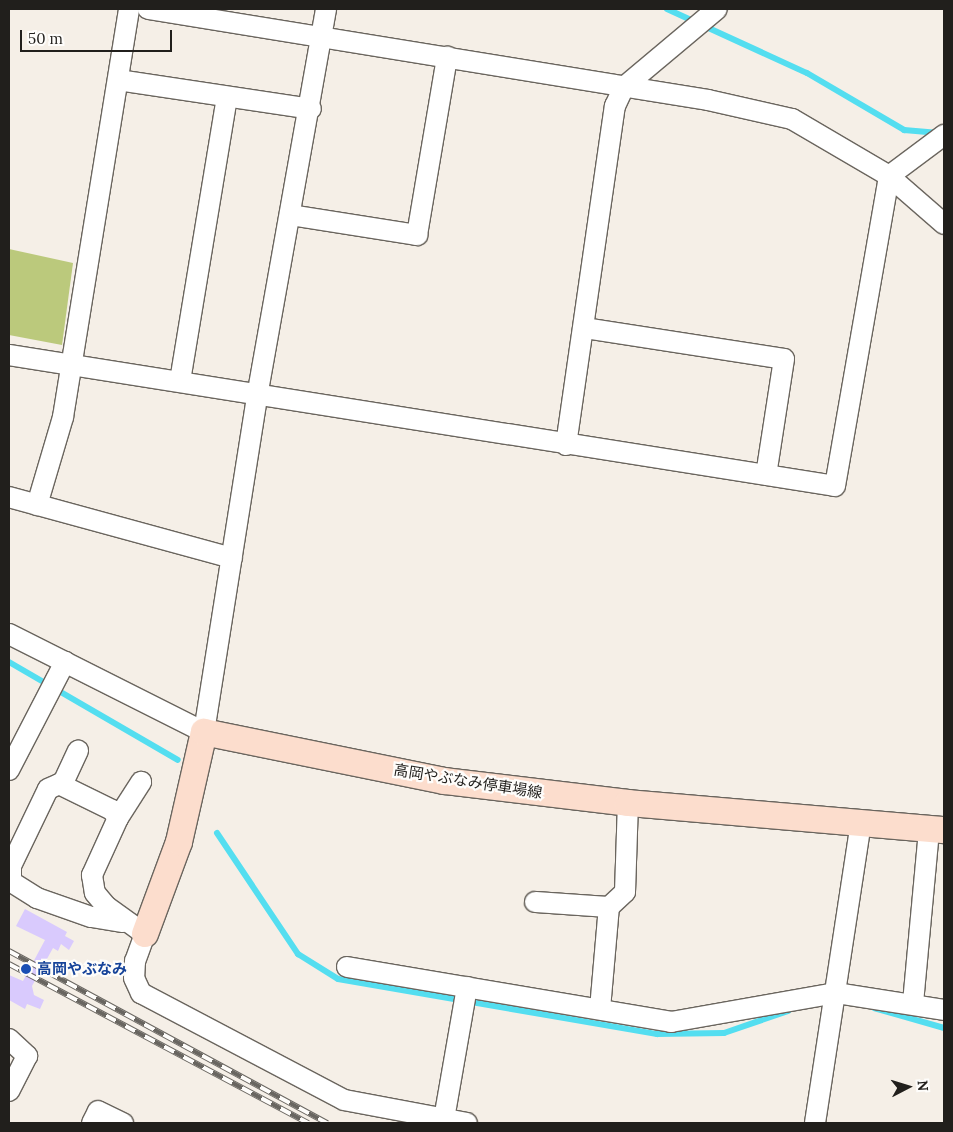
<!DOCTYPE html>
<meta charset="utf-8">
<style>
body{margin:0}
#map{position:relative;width:953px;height:1132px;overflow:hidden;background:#f5efe7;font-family:Lora,"Noto Sans JP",serif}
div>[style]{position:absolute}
.green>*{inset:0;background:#bbc97c}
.stream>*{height:6px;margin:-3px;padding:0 3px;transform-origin:3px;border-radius:3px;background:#54def0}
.building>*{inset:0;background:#d9cafd}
.roads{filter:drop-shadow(1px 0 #6a655e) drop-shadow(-1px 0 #6a655e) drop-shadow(0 1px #6a655e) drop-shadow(0 -1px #6a655e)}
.minor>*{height:20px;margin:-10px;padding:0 10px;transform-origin:10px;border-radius:10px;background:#fff}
.major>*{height:26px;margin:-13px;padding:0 13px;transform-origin:13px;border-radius:13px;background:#fcddcd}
.rail>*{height:5.5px;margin-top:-2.75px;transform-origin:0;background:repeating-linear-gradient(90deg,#fefdfb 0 11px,#696661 0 22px);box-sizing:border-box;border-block:1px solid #696661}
.dots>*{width:14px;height:14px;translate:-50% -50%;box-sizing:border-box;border:2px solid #fefdfb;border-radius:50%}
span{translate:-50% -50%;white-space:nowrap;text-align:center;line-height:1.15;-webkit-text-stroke:4.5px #fefdfb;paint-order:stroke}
.street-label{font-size:15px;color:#211f1c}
.transit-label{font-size:15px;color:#164399;font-weight:700}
.left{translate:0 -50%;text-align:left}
.frame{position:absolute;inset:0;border:10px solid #211f1c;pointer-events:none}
.north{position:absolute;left:883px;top:1062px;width:50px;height:50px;-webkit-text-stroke:4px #fefdfb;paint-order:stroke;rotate:85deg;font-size:14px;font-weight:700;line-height:20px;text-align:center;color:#211f1c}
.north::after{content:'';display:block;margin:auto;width:18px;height:22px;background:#211f1c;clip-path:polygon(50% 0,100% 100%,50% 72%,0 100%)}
.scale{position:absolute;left:20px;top:30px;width:152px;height:22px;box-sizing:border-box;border:2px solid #211f1c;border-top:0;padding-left:6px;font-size:15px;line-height:18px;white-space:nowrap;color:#211f1c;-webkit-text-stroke:4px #fefdfb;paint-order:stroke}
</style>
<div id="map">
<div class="green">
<i style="clip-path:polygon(9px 249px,73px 263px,62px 345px,9px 335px)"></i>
</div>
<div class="stream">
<i style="left:667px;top:9px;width:154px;rotate:24.6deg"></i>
<i style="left:807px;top:73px;width:113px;rotate:30.4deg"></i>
<i style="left:904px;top:130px;width:35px;rotate:5deg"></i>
<i style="left:9px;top:662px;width:195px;rotate:30.1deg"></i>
<i style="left:217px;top:833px;width:146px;rotate:56.2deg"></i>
<i style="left:298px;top:954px;width:47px;rotate:32deg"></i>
<i style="left:338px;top:979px;width:324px;rotate:9.8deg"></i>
<i style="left:657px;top:1034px;width:67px;rotate:-0.9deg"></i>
<i style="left:724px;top:1033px;width:68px;rotate:-19deg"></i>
<i style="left:874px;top:1008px;width:73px;rotate:15.9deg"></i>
</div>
<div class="building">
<i style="clip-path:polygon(25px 909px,67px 932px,65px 936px,74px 941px,69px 950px,61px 944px,58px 951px,53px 948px,32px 986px,34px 995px,44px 1000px,40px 1009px,27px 1004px,25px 1009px,9px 1000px,9px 975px,23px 981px,45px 940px,16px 926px)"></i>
</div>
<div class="roads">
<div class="minor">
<i style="left:148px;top:9px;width:567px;rotate:9.23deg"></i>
<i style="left:708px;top:100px;width:86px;rotate:12.7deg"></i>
<i style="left:792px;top:119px;width:113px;rotate:30.4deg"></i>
<i style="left:889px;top:176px;width:73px;rotate:41.1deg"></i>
<i style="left:118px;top:80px;width:195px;rotate:8.5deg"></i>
<i style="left:290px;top:215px;width:129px;rotate:8.9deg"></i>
<i style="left:417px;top:235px;width:181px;rotate:-80.4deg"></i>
<i style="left:584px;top:328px;width:202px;rotate:8.8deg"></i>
<i style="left:784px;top:359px;width:117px;rotate:98.8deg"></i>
<i style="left:9px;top:355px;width:836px;rotate:9.01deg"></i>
<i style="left:835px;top:486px;width:315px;rotate:-80.1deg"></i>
<i style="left:889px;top:176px;width:69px;rotate:-36.7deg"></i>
<i style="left:180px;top:381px;width:288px;rotate:-80.6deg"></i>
<i style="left:566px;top:445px;width:343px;rotate:-81.8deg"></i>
<i style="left:615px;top:106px;width:21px;rotate:-65deg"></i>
<i style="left:624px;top:87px;width:121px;rotate:-40deg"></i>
<i style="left:9px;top:497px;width:231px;rotate:15.3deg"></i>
<i style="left:37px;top:505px;width:92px;rotate:-73.5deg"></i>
<i style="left:63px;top:417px;width:413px;rotate:-80.8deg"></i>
<i style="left:9px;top:634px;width:218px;rotate:26.7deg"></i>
<i style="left:204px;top:732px;width:345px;rotate:-81deg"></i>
<i style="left:258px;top:391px;width:388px;rotate:-79.9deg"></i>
<i style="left:9px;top:770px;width:122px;rotate:-62.6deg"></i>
<i style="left:62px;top:785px;width:38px;rotate:-65deg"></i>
<i style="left:118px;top:818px;width:43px;rotate:-57.4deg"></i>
<i style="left:535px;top:902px;width:74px;rotate:3.9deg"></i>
<i style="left:123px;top:922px;width:32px;rotate:-171deg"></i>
<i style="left:91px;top:917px;width:57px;rotate:-160.6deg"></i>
<i style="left:37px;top:898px;width:31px;rotate:-148deg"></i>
<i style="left:11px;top:882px;width:16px;rotate:-90deg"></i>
<i style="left:11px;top:866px;width:85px;rotate:-64.3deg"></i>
<i style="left:48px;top:789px;width:12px;rotate:-24deg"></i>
<i style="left:59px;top:784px;width:59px;rotate:26.1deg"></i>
<i style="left:112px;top:810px;width:10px;rotate:53deg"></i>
<i style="left:118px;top:818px;width:63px;rotate:114.5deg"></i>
<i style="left:92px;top:875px;width:18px;rotate:81deg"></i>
<i style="left:95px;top:893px;width:17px;rotate:50deg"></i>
<i style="left:106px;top:906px;width:48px;rotate:35.7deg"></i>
<i style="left:145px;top:934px;width:29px;rotate:110deg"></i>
<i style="left:135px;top:961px;width:17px;rotate:93deg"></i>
<i style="left:134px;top:978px;width:17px;rotate:65deg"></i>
<i style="left:141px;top:993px;width:229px;rotate:27.8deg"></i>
<i style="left:344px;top:1100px;width:125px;rotate:10.6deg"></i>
<i style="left:347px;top:967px;width:329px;rotate:9.6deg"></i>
<i style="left:671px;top:1022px;width:168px;rotate:-10deg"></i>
<i style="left:836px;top:993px;width:109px;rotate:8.9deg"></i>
<i style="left:913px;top:1003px;width:175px;rotate:-84.7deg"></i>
<i style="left:600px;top:1009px;width:102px;rotate:-85deg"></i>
<i style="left:609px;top:907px;width:22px;rotate:-43deg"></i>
<i style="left:625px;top:892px;width:89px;rotate:-88.1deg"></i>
<i style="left:9px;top:1039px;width:25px;rotate:43deg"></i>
<i style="left:27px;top:1056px;width:39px;rotate:117deg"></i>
<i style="left:444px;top:1119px;width:134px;rotate:-80.1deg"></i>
<i style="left:92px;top:1123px;width:13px;rotate:-63deg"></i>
<i style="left:98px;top:1111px;width:28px;rotate:26deg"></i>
<i style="left:815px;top:1123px;width:304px;rotate:-81.3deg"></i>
</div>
<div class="major">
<i style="left:145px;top:934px;width:98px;rotate:-69.7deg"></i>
<i style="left:179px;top:842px;width:113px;rotate:-77.2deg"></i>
<i style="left:204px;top:732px;width:245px;rotate:11.5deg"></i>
<i style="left:444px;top:781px;width:185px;rotate:6.8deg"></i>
<i style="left:628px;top:803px;width:317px;rotate:4.9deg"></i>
</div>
</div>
<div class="rail">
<i style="left:9px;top:951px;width:362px;rotate:28.4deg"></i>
<i style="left:9px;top:964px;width:339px;rotate:28deg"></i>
</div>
<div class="dots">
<i style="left:26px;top:969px;background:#1a4fb4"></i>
</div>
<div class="street-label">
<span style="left:468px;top:781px;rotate:9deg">高岡やぶなみ停車場線</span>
</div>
<div class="transit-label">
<span class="left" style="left:37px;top:969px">高岡やぶなみ</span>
</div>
<div class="frame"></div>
<div class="north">N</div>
<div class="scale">50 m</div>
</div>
